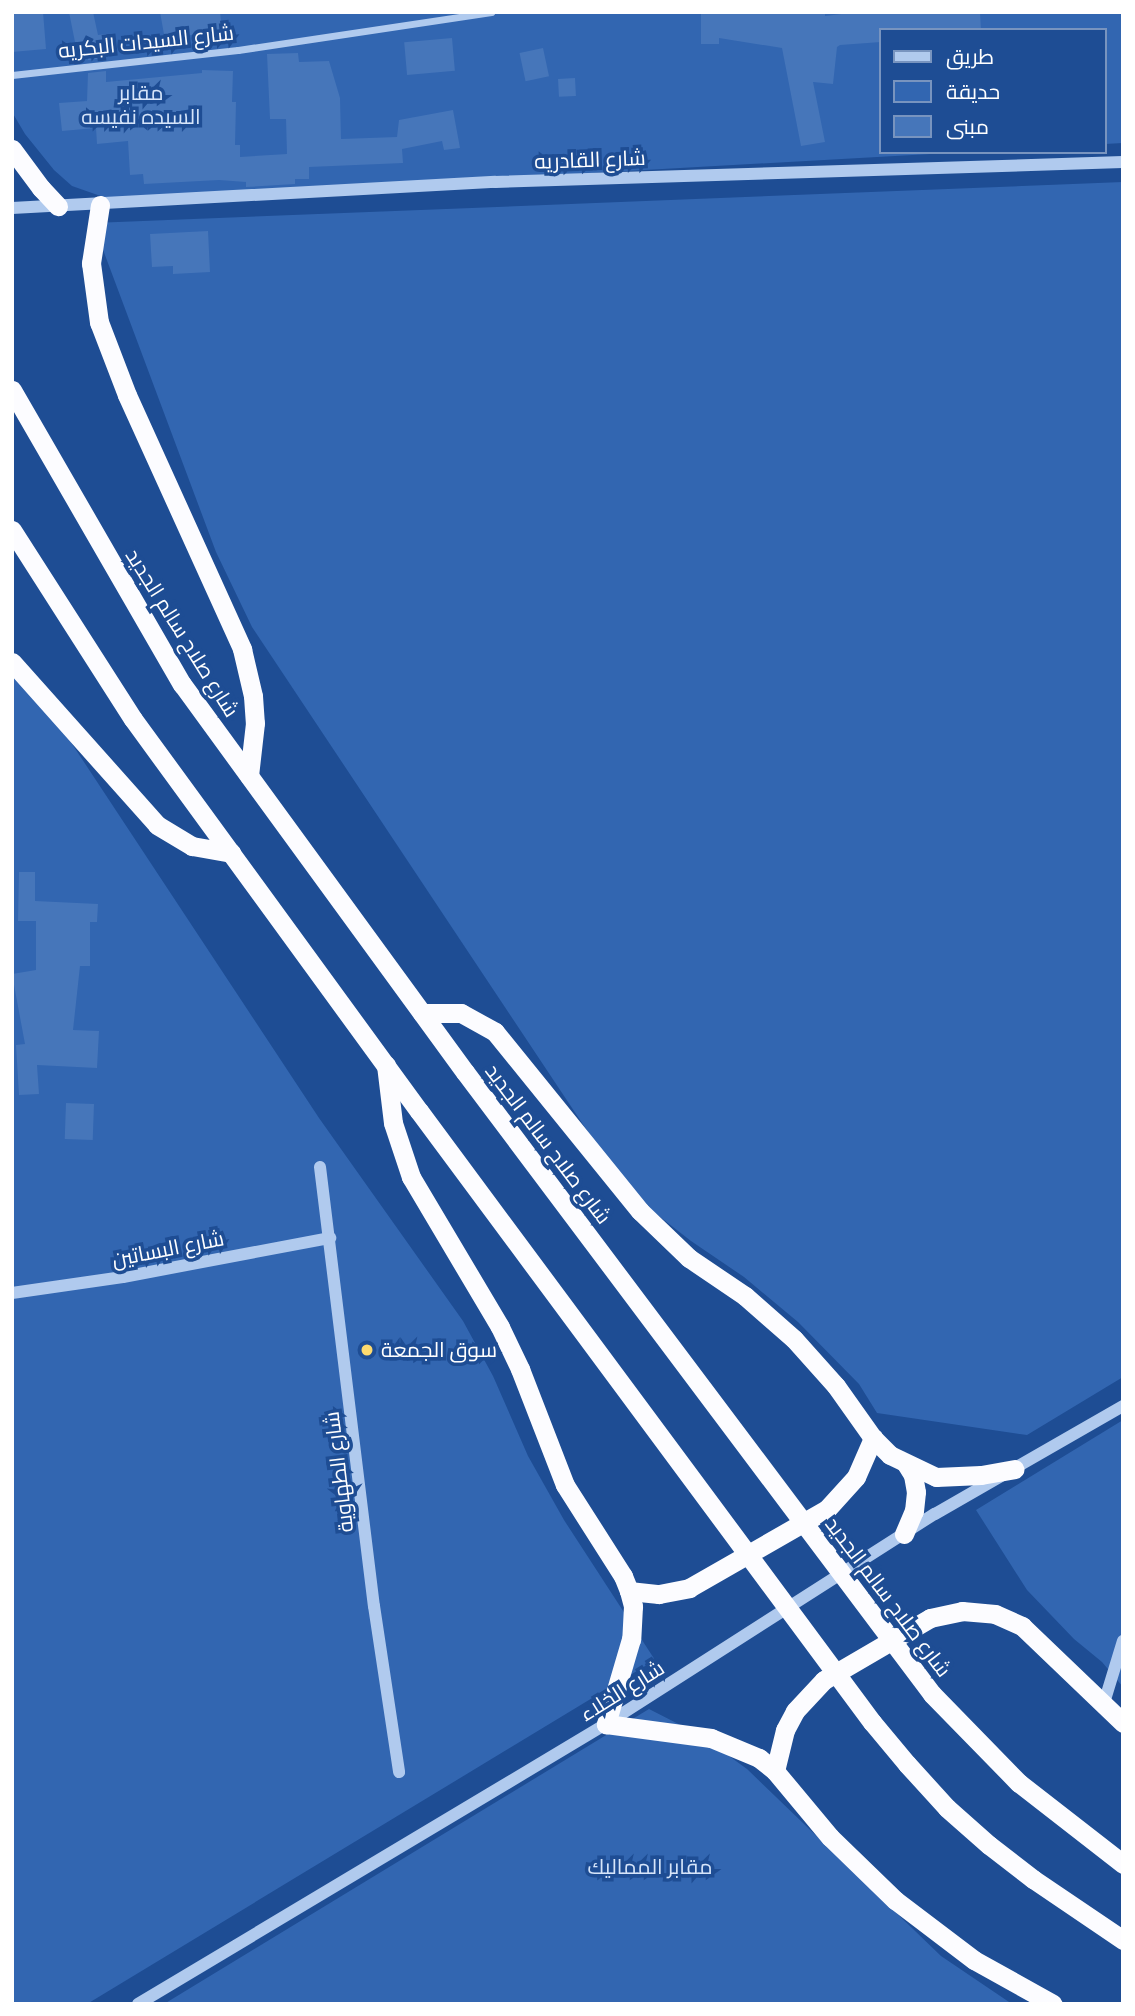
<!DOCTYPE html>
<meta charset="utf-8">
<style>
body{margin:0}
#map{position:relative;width:1135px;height:2016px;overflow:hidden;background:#1e4d94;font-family:Cabin,Cairo,sans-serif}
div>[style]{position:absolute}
.green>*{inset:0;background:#3266b1}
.building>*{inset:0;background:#4676ba;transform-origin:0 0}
.minor>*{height:7px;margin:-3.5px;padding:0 3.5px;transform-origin:3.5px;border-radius:3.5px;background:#b0caee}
.tertiary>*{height:12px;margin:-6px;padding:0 6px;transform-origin:6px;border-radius:6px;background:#b0caee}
.trunk>*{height:19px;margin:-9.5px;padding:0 9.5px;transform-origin:9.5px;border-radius:9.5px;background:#fcfcff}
.trunk-bridge>*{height:19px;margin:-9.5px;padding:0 9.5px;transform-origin:9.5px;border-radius:9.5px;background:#fcfcff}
.dots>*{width:19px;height:19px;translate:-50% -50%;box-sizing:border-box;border:4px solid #1e4d94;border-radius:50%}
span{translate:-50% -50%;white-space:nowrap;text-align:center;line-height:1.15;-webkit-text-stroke:7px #1e4d94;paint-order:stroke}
.street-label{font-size:21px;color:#fff}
.park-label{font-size:21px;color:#d6e5fa}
.poi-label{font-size:21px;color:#fff}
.left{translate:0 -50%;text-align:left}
.frame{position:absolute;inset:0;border:14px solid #fff;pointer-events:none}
.legend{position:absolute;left:879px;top:28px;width:228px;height:126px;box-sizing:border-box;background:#1e4d94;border:2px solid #7894bf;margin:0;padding:9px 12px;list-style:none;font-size:21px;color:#fff}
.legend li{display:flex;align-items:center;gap:14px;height:35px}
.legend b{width:35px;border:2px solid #7894bf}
</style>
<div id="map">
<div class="green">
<i style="clip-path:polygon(12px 12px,1123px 12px,1123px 143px,1105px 144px,1105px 30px,881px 30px,881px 152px,966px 152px,112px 200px,72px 186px,54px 170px,25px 134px,12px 112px)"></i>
<i style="clip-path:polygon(1123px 182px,1123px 1377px,1027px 1435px,877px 1413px,859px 1384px,798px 1322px,744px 1277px,691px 1241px,646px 1206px,598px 1147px,252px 627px,216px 552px,93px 223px)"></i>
<i style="clip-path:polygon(12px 653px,319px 1118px,463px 1321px,493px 1376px,528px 1456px,564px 1520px,655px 1660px,87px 2004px,12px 2004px)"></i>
<i style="clip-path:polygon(1123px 1420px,1123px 1687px,1102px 1662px,1074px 1639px,1027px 1590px,976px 1510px)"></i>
<i style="clip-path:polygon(649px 1709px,700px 1735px,747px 1769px,941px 1956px,1012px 2004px,164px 2004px)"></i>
</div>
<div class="building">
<i style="clip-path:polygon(12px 12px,43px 12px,46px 49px,12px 52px)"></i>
<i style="clip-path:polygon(69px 12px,93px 12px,98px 35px,106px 34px,106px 58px,88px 60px,88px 49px,77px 52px)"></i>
<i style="clip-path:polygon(160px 12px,220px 12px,222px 29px,165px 40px)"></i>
<i style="clip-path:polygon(701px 12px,825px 12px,825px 16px,858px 12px,980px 12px,981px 30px,881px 30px,881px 42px,840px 45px,837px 47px,833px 84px,813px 82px,825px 142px,801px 146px,782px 48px,719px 38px,719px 44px,701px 44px)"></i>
<i style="left:452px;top:38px;width:33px;height:48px;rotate:85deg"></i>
<i style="left:543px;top:48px;width:29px;height:24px;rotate:78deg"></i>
<i style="clip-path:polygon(298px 53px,299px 62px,329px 61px,340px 98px,341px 139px,397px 137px,399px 120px,453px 110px,460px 148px,444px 150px,442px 141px,402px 149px,403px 163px,309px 167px,309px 179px,295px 179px,295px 184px,246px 187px,246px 182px,219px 180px,144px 184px,143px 174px,130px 175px,128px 141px,97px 144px,96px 128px,62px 131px,59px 103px,87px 101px,88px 73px,106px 71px,106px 82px,202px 73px,202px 70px,233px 71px,232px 102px,236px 102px,235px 145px,240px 145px,240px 157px,287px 154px,286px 119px,270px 119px,267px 54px)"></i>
<i style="left:575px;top:78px;width:18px;height:17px;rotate:87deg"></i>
<i style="clip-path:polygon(208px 231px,210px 272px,173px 274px,173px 266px,152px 267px,150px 234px)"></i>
<i style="clip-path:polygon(19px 872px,35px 872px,35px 901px,98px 904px,97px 922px,90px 922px,90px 966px,80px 966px,73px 1030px,99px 1031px,97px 1068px,37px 1065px,39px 1094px,19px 1095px,16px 1045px,25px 1044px,12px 974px,36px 970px,36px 921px,18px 921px)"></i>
<i style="left:66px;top:1103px;width:28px;height:36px;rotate:2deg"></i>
</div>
<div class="minor">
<i style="left:12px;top:75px;width:227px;rotate:-6.3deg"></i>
<i style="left:238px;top:50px;width:256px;rotate:-8.5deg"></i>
</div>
<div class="tertiary">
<i style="left:12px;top:208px;width:484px;rotate:-3.1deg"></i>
<i style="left:495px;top:182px;width:628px;rotate:-1.82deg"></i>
<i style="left:320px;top:1167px;width:442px;rotate:83deg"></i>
<i style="left:374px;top:1606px;width:168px;rotate:81.4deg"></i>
<i style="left:12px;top:1293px;width:112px;rotate:-8.2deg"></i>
<i style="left:123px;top:1277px;width:211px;rotate:-10.7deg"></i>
<i style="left:1104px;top:1703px;width:65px;rotate:-73deg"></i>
<i style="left:138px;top:2004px;width:545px;rotate:-30.89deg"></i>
<i style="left:606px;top:1724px;width:390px;rotate:-32.6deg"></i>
<i style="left:935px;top:1514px;width:217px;rotate:-29.9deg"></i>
</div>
<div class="trunk">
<i style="left:12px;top:149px;width:49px;rotate:53.4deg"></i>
<i style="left:41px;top:188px;width:25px;rotate:47deg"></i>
<i style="left:100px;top:205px;width:59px;rotate:98.8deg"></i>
<i style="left:91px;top:263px;width:60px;rotate:82.3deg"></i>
<i style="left:99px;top:322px;width:78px;rotate:69deg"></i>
<i style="left:127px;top:395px;width:279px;rotate:65.6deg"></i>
<i style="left:242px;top:649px;width:48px;rotate:76.8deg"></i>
<i style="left:253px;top:696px;width:27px;rotate:86deg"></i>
<i style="left:255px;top:723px;width:53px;rotate:96.5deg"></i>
<i style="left:12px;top:390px;width:340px;rotate:60deg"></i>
<i style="left:182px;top:684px;width:480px;rotate:53.9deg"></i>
<i style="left:12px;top:530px;width:224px;rotate:57.4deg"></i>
<i style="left:133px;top:719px;width:485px;rotate:53.9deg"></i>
<i style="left:12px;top:662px;width:218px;rotate:48.3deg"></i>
<i style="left:157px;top:825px;width:41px;rotate:31deg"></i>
<i style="left:192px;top:846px;width:40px;rotate:10deg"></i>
<i style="left:422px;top:1013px;width:39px"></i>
<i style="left:461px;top:1013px;width:39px;rotate:29deg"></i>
<i style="left:495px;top:1032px;width:230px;rotate:51deg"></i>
<i style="left:640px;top:1211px;width:68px;rotate:43.8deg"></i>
<i style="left:689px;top:1258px;width:68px;rotate:34.2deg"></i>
<i style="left:745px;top:1296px;width:65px;rotate:41.3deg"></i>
<i style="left:794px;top:1339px;width:63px;rotate:48.2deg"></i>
<i style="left:836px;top:1386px;width:64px;rotate:54.6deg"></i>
<i style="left:873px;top:1438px;width:24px;rotate:45deg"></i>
<i style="left:890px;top:1455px;width:51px;rotate:25.6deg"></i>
<i style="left:936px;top:1477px;width:45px;rotate:-2.5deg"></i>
<i style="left:981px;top:1475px;width:34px;rotate:-10deg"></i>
<i style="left:386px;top:1065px;width:58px;rotate:83.1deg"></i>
<i style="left:393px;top:1123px;width:57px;rotate:71.6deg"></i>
<i style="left:411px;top:1177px;width:174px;rotate:59.3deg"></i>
<i style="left:500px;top:1327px;width:47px;rotate:64.5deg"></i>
<i style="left:520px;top:1369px;width:124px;rotate:68.8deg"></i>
<i style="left:565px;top:1485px;width:108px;rotate:57.5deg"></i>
<i style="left:623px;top:1576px;width:16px;rotate:68deg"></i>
<i style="left:629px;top:1591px;width:16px;rotate:75deg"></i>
<i style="left:633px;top:1606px;width:33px;rotate:93deg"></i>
<i style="left:631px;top:1639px;width:89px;rotate:106.4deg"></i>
<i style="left:606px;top:1724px;width:106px;rotate:7.6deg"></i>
<i style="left:711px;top:1738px;width:52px;rotate:22.6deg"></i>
<i style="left:759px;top:1758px;width:21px;rotate:39deg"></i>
<i style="left:775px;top:1771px;width:86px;rotate:50.2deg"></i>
<i style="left:830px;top:1837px;width:91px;rotate:44.1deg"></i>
<i style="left:895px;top:1900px;width:99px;rotate:37.2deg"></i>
<i style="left:974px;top:1960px;width:90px;rotate:29.1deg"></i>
<i style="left:904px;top:1534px;width:25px;rotate:-67deg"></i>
<i style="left:914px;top:1511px;width:19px;rotate:-84deg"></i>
<i style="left:916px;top:1492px;width:17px;rotate:-100deg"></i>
<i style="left:913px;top:1475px;width:13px;rotate:-122deg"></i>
<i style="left:629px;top:1591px;width:30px;rotate:6deg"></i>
<i style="left:659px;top:1594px;width:31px;rotate:-11deg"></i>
<i style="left:689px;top:1588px;width:159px;rotate:-29.8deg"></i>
<i style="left:827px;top:1509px;width:43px;rotate:-47.8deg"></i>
<i style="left:856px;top:1477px;width:43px;rotate:-66.4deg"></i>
<i style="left:775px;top:1771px;width:42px;rotate:-76.3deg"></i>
<i style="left:785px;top:1730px;width:21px;rotate:-62deg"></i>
<i style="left:795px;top:1711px;width:42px;rotate:-46.9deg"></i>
<i style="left:824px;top:1680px;width:123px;rotate:-30.3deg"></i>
<i style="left:930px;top:1618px;width:33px;rotate:-12deg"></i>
<i style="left:962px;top:1611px;width:33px;rotate:5deg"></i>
<i style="left:995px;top:1614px;width:30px;rotate:24deg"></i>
<i style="left:1022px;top:1626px;width:140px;rotate:43.8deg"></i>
</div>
<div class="trunk-bridge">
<i style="left:465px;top:1072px;width:778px;rotate:53.1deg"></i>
<i style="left:932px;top:1694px;width:124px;rotate:45.7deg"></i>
<i style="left:1019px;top:1783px;width:132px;rotate:37.9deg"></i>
<i style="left:419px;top:1111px;width:761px;rotate:53.45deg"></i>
<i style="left:872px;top:1722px;width:55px;rotate:50.2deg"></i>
<i style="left:907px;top:1764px;width:59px;rotate:47.7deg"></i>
<i style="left:947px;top:1808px;width:56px;rotate:41.4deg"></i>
<i style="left:989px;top:1845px;width:56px;rotate:37.7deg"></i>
<i style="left:1033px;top:1879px;width:109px;rotate:34.1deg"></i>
</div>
<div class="dots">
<i style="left:367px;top:1350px;background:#fdda6f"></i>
</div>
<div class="street-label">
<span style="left:146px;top:42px;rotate:-6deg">شارع السيدات البكريه</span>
<span style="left:590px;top:160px;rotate:-2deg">شارع القادريه</span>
<span style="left:182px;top:633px;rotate:58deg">شارع صلاح سالم الجديد</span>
<span style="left:548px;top:1144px;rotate:53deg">شارع صلاح سالم الجديد</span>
<span style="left:168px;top:1249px;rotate:-11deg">شارع البساتين</span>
<span style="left:339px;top:1472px;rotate:-97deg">شارع الطهاوية</span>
<span style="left:888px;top:1597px;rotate:53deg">شارع صلاح سالم الجديد</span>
<span style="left:622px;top:1691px;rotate:-32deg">شارع الخلاء</span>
</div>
<div class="park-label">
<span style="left:141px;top:105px">مقابر<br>السيده نفيسه</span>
<span style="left:650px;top:1867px">مقابر المماليك</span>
</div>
<div class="poi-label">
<span class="left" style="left:381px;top:1350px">سوق الجمعة</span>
</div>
<div class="frame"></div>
<ul class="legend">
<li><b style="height:9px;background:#b0caee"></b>طريق</li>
<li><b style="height:19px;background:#3266b1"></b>حديقة</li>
<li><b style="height:19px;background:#4676ba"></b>مبنى</li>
</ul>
</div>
